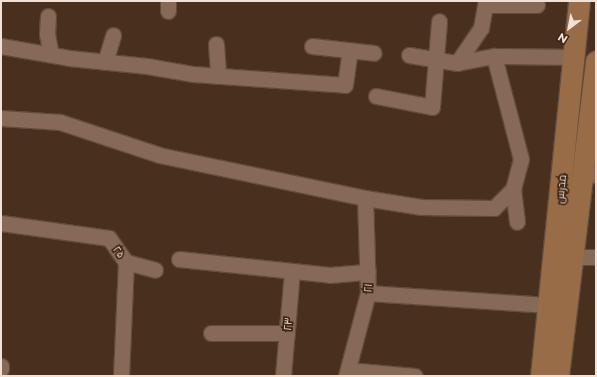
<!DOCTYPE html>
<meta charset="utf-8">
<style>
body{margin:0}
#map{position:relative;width:597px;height:377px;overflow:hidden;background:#492f1e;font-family:Montserrat,Cairo,sans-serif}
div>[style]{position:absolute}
.roads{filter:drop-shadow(1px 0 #614c3c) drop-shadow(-1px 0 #614c3c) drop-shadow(0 1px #614c3c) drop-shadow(0 -1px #614c3c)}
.street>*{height:15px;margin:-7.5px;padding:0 7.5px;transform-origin:7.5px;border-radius:7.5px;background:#866956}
.secondary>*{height:21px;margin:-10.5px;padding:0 10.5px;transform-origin:10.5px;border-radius:10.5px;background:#976c46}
span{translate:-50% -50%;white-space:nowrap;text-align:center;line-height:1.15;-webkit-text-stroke:3.5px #3e2514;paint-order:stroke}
.street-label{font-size:11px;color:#f2e1d6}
.frame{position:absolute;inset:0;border:2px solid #f2e1d6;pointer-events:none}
.north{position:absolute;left:549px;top:8px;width:40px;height:40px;-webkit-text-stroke:3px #3e2514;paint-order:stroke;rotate:212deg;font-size:11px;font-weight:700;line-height:16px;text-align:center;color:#f2e1d6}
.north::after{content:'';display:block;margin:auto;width:14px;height:18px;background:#f2e1d6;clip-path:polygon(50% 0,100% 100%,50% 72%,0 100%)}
</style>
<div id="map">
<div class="roads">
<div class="street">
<i style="left:488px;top:5px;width:49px"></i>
<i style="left:168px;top:11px;width:10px;rotate:-90deg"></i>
<i style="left:48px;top:16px;width:18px;rotate:93deg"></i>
<i style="left:47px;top:34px;width:21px;rotate:79deg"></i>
<i style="left:216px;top:44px;width:32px;rotate:86deg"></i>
<i style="left:1px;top:46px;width:69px;rotate:10deg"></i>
<i style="left:69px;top:58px;width:78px;rotate:5.9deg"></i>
<i style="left:147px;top:66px;width:47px;rotate:9.9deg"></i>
<i style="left:193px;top:74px;width:152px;rotate:4.1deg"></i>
<i style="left:345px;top:85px;width:34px;rotate:-82deg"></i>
<i style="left:312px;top:46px;width:62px;rotate:6.4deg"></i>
<i style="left:409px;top:55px;width:49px;rotate:9.5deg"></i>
<i style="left:457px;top:63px;width:38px;rotate:-11deg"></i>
<i style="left:494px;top:56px;width:80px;rotate:0.7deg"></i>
<i style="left:105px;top:62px;width:28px;rotate:-73deg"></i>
<i style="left:457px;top:63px;width:42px;rotate:-55.6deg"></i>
<i style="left:481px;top:28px;width:27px;rotate:-80deg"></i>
<i style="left:376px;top:96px;width:57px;rotate:11.1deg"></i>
<i style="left:432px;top:107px;width:86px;rotate:-85.3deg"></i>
<i style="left:1px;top:118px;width:59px;rotate:3.9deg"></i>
<i style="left:60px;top:122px;width:104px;rotate:18.4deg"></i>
<i style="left:159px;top:155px;width:210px;rotate:11.8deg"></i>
<i style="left:365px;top:198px;width:57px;rotate:9.1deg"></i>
<i style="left:421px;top:207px;width:73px;rotate:0.8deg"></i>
<i style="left:494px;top:208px;width:27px;rotate:-45deg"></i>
<i style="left:513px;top:189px;width:31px;rotate:-75deg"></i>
<i style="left:521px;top:159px;width:106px;rotate:-104.7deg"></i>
<i style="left:582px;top:177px;width:14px;rotate:-12deg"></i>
<i style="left:513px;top:189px;width:33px;rotate:83deg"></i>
<i style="left:1px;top:223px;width:109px;rotate:7.9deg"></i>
<i style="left:109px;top:238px;width:29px;rotate:55deg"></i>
<i style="left:126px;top:262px;width:114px;rotate:92.5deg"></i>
<i style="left:574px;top:257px;width:22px"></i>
<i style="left:179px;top:259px;width:152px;rotate:6deg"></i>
<i style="left:330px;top:275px;width:38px;rotate:-5deg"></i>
<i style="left:126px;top:262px;width:30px;rotate:15deg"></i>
<i style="left:368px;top:293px;width:180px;rotate:3.8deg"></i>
<i style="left:211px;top:333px;width:76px"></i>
<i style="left:1px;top:366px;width:3px;rotate:90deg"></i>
<i style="left:348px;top:370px;width:67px;rotate:5.1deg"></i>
<i style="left:283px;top:376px;width:104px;rotate:-85.1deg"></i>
<i style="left:346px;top:376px;width:86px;rotate:-75.2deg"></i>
<i style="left:368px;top:293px;width:95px;rotate:-91.8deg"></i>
</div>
<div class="secondary">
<i style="left:541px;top:376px;width:377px;rotate:-84.2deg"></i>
<i style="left:558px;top:376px;width:317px;rotate:-83.1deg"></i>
</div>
</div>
<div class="street-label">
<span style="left:561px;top:189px;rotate:-84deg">مدرس</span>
<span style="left:119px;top:252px;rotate:55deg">۲۵</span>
<span style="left:368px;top:288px;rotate:-87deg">۲۱</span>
<span style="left:288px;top:324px;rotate:-85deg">۲۳</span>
</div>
<div class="frame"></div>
<div class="north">N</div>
</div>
